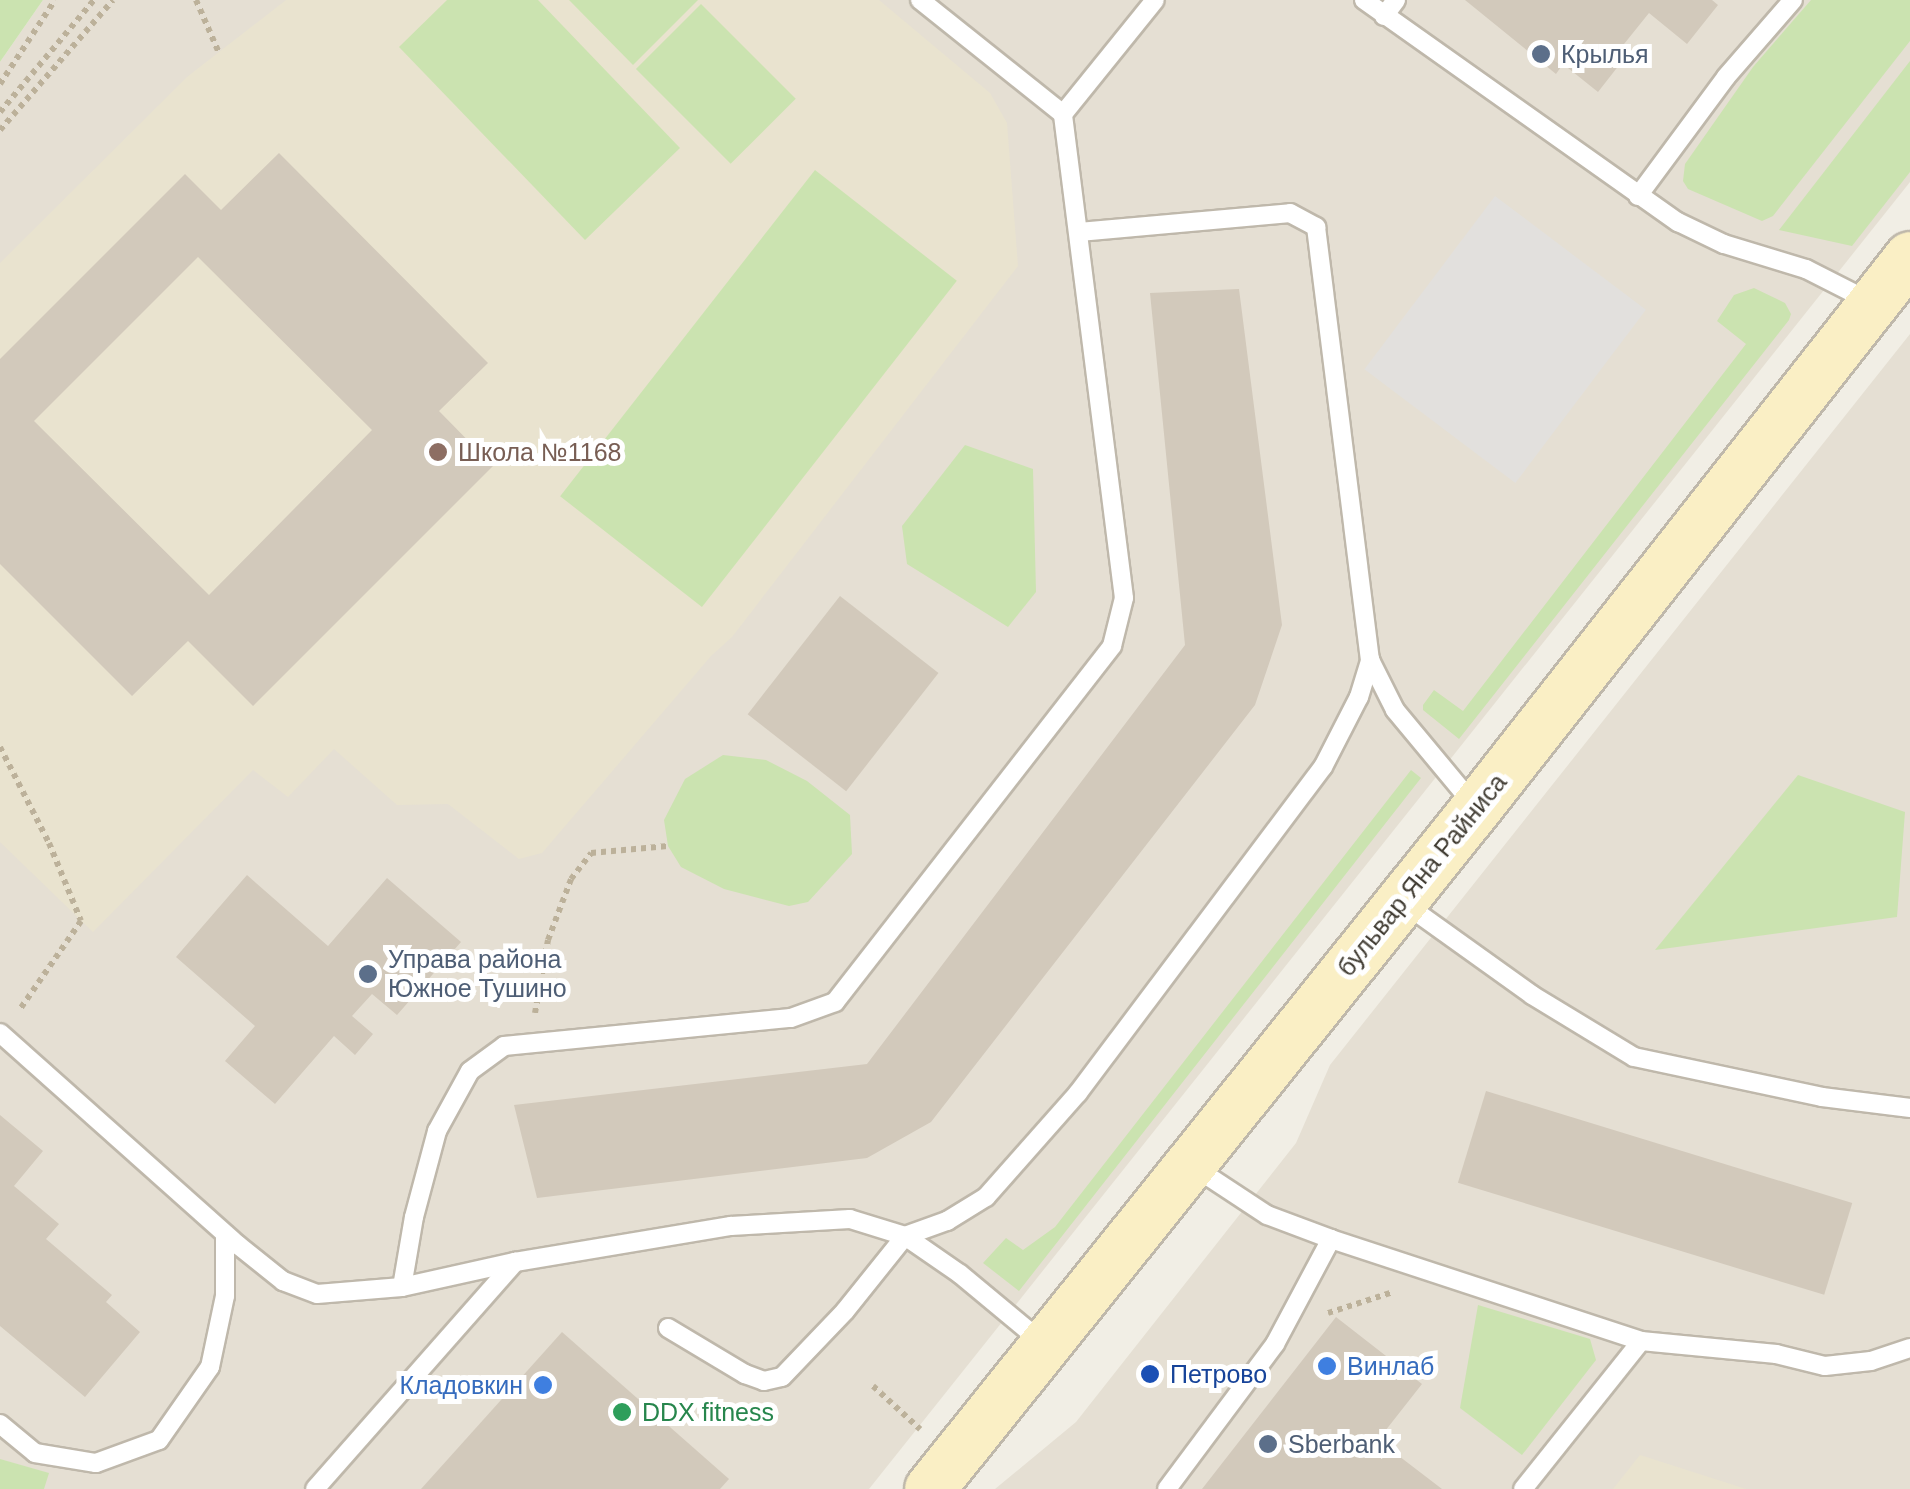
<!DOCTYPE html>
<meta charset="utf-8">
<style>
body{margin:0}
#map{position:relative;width:1910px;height:1489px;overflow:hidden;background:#f1eee5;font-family:Arial,sans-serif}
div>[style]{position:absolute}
.residential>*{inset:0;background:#e5dfd3}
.education>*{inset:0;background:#e9e3cf}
.green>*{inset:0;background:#cbe3b0;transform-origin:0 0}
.parking>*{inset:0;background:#e2e0dd;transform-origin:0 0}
.building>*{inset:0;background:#d2c9bb;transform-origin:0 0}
.path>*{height:6px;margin-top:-3px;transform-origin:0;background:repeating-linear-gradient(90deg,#bcb19a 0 5px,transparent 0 10px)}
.roads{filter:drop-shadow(2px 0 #bfb8ab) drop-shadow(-2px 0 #bfb8ab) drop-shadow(0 2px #bfb8ab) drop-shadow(0 -2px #bfb8ab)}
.lane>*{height:18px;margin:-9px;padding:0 9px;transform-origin:9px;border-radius:9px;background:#fff}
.secondary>*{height:50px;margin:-25px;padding:0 25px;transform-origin:25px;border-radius:25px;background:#faefc5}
.dots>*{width:28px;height:28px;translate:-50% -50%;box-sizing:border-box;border:5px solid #fff;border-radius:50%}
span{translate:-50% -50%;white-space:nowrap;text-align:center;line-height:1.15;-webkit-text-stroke:10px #fff;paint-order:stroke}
.service-label{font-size:25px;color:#4e5e75}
.left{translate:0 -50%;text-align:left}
.education-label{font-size:25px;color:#785e54}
.street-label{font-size:25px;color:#433e35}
.shop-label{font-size:25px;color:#366cbe}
.right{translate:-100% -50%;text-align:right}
.transit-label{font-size:25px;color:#164399}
.leisure-label{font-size:25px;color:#27864d}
</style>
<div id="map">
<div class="residential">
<i style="clip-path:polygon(43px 0,1910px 0,1910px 182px,869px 1489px,0 1489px,0 62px)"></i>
<i style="clip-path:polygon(1910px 334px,1910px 1489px,995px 1489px,1076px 1422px,1296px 1143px,1330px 1065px)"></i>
</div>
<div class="education">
<i style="clip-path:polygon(286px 0,879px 0,990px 93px,1007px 123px,1018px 266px,732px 637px,711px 656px,542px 853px,519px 859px,448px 804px,397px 805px,334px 749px,288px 797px,253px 770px,93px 932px,0 842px,0 263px,187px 77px)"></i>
<i style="clip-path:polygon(1640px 1455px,1746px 1489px,1613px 1489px)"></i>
</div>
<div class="green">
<i style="clip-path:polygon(0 0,43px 0,0 62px)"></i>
<i style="clip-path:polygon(447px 0,538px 0,680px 148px,585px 240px,399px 47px)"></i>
<i style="clip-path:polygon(569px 0,698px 0,633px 65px)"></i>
<i style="clip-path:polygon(1811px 0,1910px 0,1910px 41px,1773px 216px,1762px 221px,1688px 189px,1683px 181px,1685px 164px,1753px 67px)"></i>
<i style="left:701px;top:4px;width:134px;height:92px;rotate:45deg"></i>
<i style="clip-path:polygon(1910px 61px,1910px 172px,1852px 246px,1779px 230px)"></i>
<i style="left:815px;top:170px;width:180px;height:414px;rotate:38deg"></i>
<i style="clip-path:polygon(1754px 288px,1785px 303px,1791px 314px,1789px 320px,1459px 739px,1423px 710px,1423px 705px,1434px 690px,1463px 711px,1746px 344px,1717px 321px,1734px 295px)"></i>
<i style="clip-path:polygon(965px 445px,1033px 469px,1036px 592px,1008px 627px,907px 564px,902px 526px)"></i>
<i style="clip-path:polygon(723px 755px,766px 760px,807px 781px,850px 815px,852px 854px,808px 902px,789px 906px,724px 889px,681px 867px,668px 846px,664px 820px,685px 779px)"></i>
<i style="clip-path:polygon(1411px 770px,1421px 778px,1019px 1291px,983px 1263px,1006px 1238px,1023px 1250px,1055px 1227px)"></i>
<i style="clip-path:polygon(1798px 775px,1905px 812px,1897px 917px,1655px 950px)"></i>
<i style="clip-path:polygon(1478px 1305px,1590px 1339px,1596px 1360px,1522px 1455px,1460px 1408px)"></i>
<i style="clip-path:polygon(0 1459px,49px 1473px,44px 1489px,0 1489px)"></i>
</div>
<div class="parking">
<i style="left:1495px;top:196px;width:189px;height:217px;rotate:37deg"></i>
</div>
<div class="building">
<i style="clip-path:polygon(1465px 0,1712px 0,1718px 5px,1687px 44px,1649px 13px,1620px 49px,1627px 55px,1598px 92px,1563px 64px,1556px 74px)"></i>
<i style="clip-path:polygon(evenodd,279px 153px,488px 363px,439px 411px,493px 466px,253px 706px,188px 641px,132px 696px,0 564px,0 359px,185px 174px,221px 210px,279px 153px,198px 257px,372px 430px,209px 595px,34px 421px,198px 257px)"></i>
<i style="clip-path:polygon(1239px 289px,1282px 625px,1255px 705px,931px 1122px,867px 1158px,537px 1198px,514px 1105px,867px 1064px,1185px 645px,1150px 293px)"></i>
<i style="left:840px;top:596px;width:125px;height:150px;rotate:38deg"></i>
<i style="clip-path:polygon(247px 875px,328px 946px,387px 878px,461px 942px,397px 1015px,372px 994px,352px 1016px,373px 1034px,355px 1055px,334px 1036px,275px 1104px,225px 1061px,255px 1026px,176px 957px)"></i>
<i style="left:1486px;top:1091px;width:383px;height:96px;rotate:17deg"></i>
<i style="clip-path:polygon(0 1115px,43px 1151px,14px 1186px,59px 1224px,46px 1239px,112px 1295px,106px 1302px,140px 1332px,85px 1397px,0 1326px)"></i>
<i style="clip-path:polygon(1336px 1317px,1422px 1384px,1378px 1440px,1442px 1489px,1202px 1489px)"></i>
<i style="clip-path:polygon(562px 1332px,729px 1479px,720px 1489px,421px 1489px)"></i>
</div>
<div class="path">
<i style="left:196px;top:0;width:58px;rotate:66.5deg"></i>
<i style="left:0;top:84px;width:100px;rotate:-56.8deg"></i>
<i style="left:0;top:112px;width:146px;rotate:-50deg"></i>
<i style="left:0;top:130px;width:172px;rotate:-49deg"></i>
<i style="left:0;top:747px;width:108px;rotate:63deg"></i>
<i style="left:49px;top:843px;width:84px;rotate:67.7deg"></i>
<i style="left:81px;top:921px;width:107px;rotate:124.7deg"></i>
<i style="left:535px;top:1013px;width:74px;rotate:-79.9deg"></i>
<i style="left:548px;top:940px;width:65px;rotate:-69.3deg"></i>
<i style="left:571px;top:879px;width:33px;rotate:-52deg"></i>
<i style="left:591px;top:853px;width:77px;rotate:-5.2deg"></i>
<i style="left:1328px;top:1313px;width:68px;rotate:-17.9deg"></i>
<i style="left:873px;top:1386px;width:64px;rotate:42.5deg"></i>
</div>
<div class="roads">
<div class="lane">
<i style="left:1364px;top:0;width:385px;rotate:35.3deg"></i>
<i style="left:1678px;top:222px;width:51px;rotate:25.6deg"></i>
<i style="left:1724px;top:244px;width:86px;rotate:17deg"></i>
<i style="left:1806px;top:269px;width:75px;rotate:26.9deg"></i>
<i style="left:1384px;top:16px;width:20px;rotate:-53deg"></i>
<i style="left:1063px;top:114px;width:146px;rotate:-51.1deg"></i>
<i style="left:1638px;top:196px;width:148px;rotate:-53.5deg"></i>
<i style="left:1726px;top:77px;width:102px;rotate:-49deg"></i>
<i style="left:1079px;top:232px;width:212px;rotate:-5.1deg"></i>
<i style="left:1290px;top:213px;width:30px;rotate:28deg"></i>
<i style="left:1316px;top:227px;width:436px;rotate:82.9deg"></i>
<i style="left:1370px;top:660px;width:56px;rotate:63.4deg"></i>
<i style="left:1395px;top:710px;width:122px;rotate:50.3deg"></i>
<i style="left:1405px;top:904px;width:156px;rotate:35.6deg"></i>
<i style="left:1532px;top:995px;width:119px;rotate:31.3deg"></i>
<i style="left:1634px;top:1057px;width:192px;rotate:12deg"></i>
<i style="left:1822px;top:1097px;width:89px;rotate:7.1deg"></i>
<i style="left:0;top:1033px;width:319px;rotate:41.7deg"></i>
<i style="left:238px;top:1245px;width:58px;rotate:38.7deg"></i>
<i style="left:283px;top:1281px;width:36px;rotate:21deg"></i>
<i style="left:317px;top:1294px;width:85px;rotate:-4.7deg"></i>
<i style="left:402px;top:1287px;width:116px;rotate:-12.5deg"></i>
<i style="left:515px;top:1262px;width:219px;rotate:-9.5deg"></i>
<i style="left:731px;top:1226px;width:119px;rotate:-3.4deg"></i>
<i style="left:850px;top:1219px;width:58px;rotate:17.2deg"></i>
<i style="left:905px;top:1236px;width:67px;rotate:34.6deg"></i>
<i style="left:960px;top:1274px;width:108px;rotate:39.7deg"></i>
<i style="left:1331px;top:1239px;width:326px;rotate:18.2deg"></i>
<i style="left:402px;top:1287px;width:71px;rotate:-80.3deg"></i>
<i style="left:414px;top:1217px;width:89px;rotate:-75deg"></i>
<i style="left:437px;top:1131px;width:68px;rotate:-61.2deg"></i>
<i style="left:470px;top:1071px;width:42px;rotate:-36.3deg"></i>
<i style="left:504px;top:1046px;width:288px;rotate:-5.6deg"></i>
<i style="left:791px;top:1018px;width:47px;rotate:-20deg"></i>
<i style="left:835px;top:1002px;width:451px;rotate:-52.1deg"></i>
<i style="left:1112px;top:646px;width:49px;rotate:-76deg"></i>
<i style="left:1124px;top:598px;width:488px;rotate:-97.2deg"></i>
<i style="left:1063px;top:114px;width:183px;rotate:-141.4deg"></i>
<i style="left:668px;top:1328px;width:90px;rotate:30.9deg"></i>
<i style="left:745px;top:1374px;width:20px;rotate:20deg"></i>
<i style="left:764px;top:1381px;width:18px;rotate:-13deg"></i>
<i style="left:782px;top:1377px;width:91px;rotate:-46.3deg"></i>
<i style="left:845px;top:1311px;width:96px;rotate:-51.3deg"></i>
<i style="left:905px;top:1236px;width:45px;rotate:-19.7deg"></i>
<i style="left:947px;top:1221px;width:46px;rotate:-31.6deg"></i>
<i style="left:986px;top:1197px;width:139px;rotate:-48.5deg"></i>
<i style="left:1078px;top:1093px;width:408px;rotate:-53.1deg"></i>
<i style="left:1323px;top:767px;width:79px;rotate:-62.8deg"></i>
<i style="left:1359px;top:697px;width:39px;rotate:-73deg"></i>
<i style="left:0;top:1424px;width:45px;rotate:39.6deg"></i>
<i style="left:35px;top:1453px;width:62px;rotate:9.3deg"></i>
<i style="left:96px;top:1463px;width:67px;rotate:-20.1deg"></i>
<i style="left:159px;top:1440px;width:89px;rotate:-55.1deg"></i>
<i style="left:210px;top:1367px;width:73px;rotate:-78.1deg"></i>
<i style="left:225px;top:1296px;width:62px;rotate:-90deg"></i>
<i style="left:315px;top:1489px;width:303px;rotate:-48.6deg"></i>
<i style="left:1167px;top:1489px;width:181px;rotate:-53.3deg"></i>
<i style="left:1275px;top:1344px;width:119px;rotate:-61.9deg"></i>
<i style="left:1331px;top:1239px;width:68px;rotate:-159.4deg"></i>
<i style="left:1267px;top:1215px;width:91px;rotate:-146.7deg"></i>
<i style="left:1523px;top:1489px;width:189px;rotate:-51.4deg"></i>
<i style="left:1641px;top:1341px;width:136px;rotate:5.5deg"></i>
<i style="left:1776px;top:1354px;width:50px;rotate:13.8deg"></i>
<i style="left:1825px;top:1366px;width:46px;rotate:-6.2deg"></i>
<i style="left:1871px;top:1361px;width:41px;rotate:-18.4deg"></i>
</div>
<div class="secondary">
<i style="left:930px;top:1489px;width:872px;rotate:-51.24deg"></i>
<i style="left:1476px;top:809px;width:702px;rotate:-51.82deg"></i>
</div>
</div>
<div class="dots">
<i style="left:1541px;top:54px;background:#5c6f8a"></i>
<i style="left:438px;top:452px;background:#8d6e63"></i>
<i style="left:368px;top:974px;background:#5c6f8a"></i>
<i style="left:1327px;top:1366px;background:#3f7fe0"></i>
<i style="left:1150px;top:1374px;background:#1a4fb4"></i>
<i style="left:543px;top:1385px;background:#3f7fe0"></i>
<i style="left:622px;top:1412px;background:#2e9e5b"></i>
<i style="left:1268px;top:1444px;background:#5c6f8a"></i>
</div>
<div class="service-label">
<span class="left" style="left:1561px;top:54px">Крылья</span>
<span class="left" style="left:388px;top:974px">Управа района<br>Южное Тушино</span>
<span class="left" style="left:1288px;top:1444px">Sberbank</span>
</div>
<div class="education-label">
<span class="left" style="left:458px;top:452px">Школа №1168</span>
</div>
<div class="street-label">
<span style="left:1422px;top:875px;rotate:-51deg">бульвар Яна Райниса</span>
</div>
<div class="shop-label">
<span class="left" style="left:1347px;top:1366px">Винлаб</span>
<span class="right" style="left:523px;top:1385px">Кладовкин</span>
</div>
<div class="transit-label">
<span class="left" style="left:1170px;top:1374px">Петрово</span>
</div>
<div class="leisure-label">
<span class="left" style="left:642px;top:1412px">DDX fitness</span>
</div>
</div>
